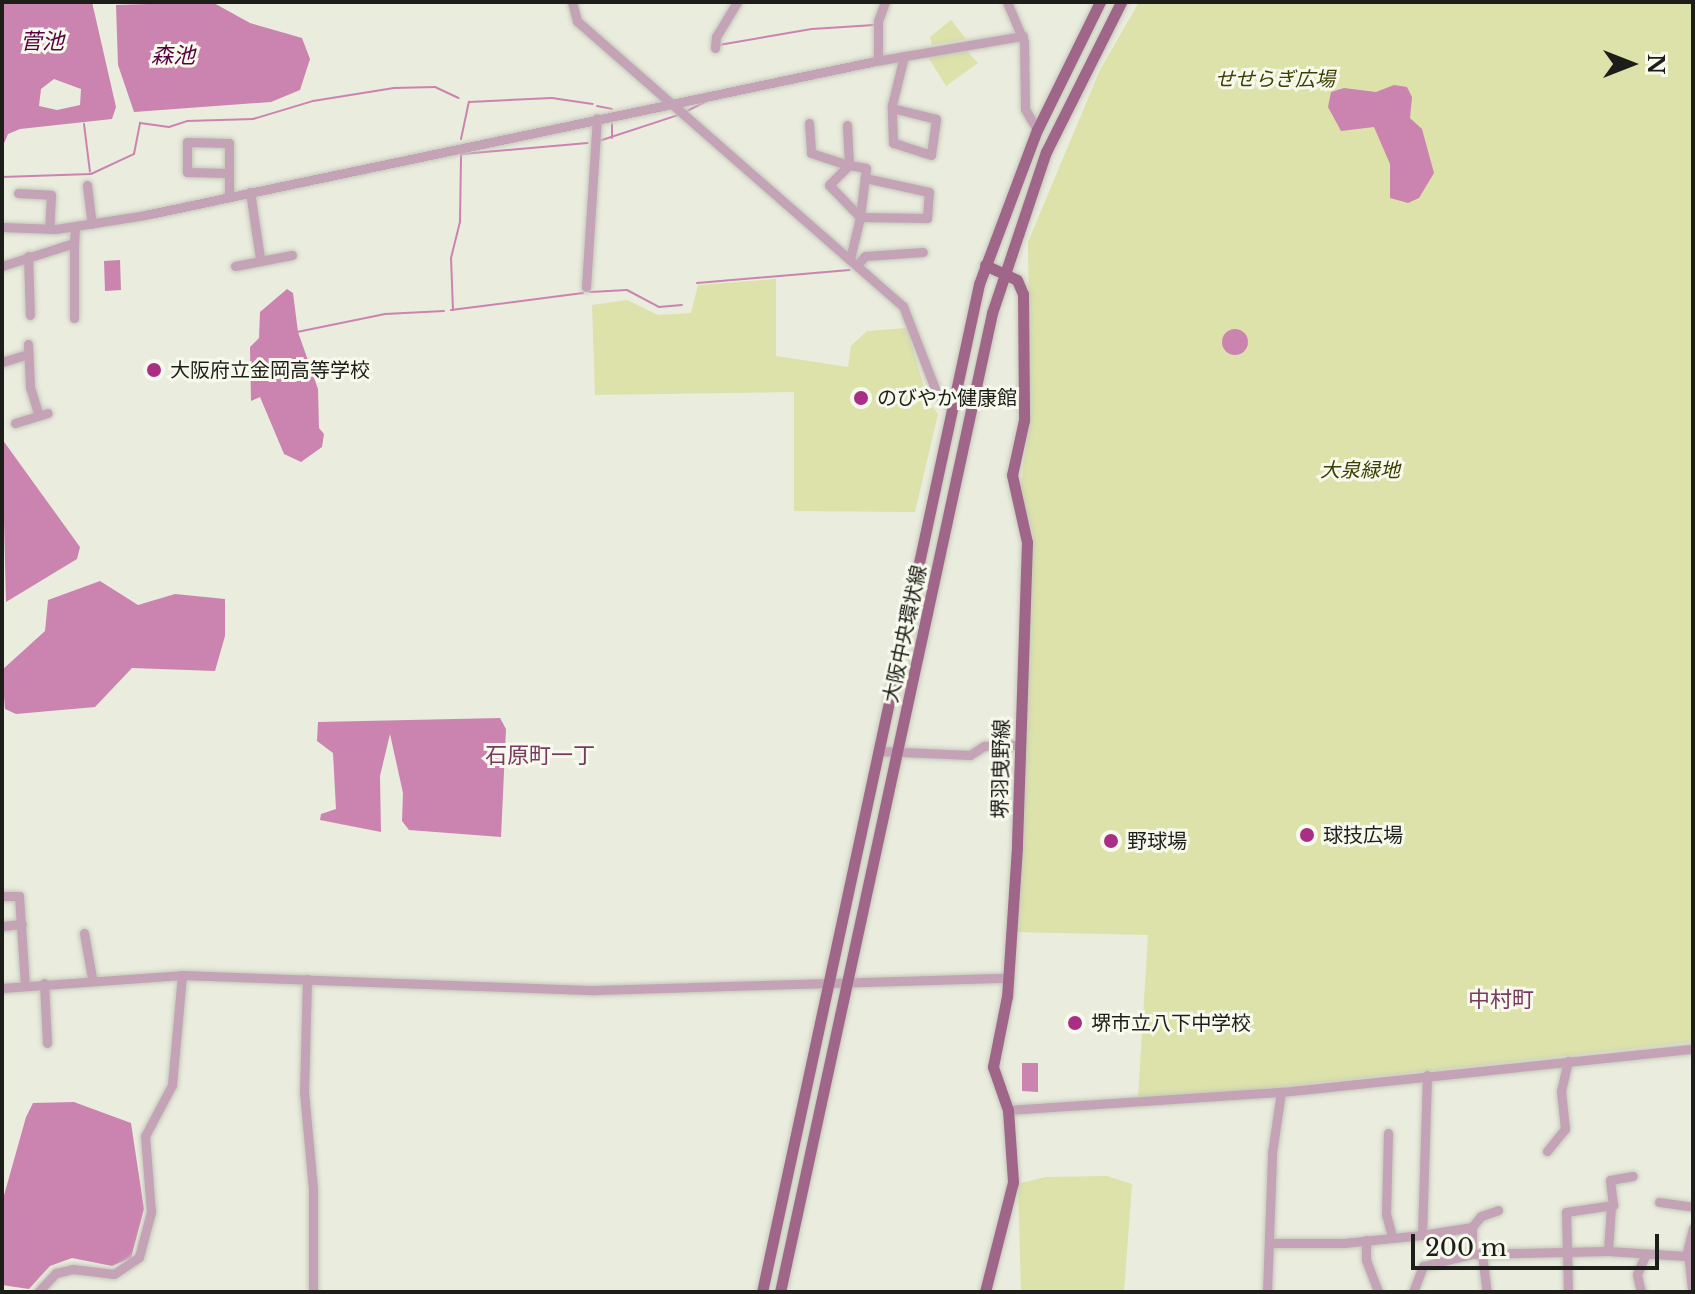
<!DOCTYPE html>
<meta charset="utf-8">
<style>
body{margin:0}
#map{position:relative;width:1695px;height:1294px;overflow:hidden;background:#eaecde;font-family:"Libre Baskerville","Noto Sans JP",serif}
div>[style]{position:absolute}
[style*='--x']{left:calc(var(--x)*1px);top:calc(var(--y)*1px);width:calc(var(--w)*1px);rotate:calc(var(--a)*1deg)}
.green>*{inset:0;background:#dce2aa}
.water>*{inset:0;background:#cb84b0}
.round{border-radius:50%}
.stream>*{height:2px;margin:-1px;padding:0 1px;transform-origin:1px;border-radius:1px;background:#cb84b0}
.roads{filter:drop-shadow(0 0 2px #c5c7bb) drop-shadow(0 0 2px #c5c7bb)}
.minor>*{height:9px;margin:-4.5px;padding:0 4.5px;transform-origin:4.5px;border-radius:4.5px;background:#c4a3b6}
.major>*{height:11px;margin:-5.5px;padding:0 5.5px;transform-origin:5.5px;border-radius:5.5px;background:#a0668a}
.dots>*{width:22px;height:22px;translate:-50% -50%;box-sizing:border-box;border:4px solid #f7f9ec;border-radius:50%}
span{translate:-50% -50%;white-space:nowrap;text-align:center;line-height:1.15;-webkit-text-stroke:6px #f7f9ec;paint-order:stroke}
.park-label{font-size:20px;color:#3c3f00;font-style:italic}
.poi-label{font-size:20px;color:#1d1d19}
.left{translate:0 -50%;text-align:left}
.street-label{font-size:20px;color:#1d1d19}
.water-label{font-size:22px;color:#580041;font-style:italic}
.neighbourhood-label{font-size:22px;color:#773a61}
.frame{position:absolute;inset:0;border:4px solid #1d1d19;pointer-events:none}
.north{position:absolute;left:1591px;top:24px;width:80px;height:80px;-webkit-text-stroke:6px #f7f9ec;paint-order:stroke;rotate:90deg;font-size:22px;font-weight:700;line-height:32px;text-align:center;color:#1d1d19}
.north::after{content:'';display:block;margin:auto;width:28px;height:36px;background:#1d1d19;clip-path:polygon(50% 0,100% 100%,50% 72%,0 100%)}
.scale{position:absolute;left:1411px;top:1234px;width:248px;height:36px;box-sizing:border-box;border:4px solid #1d1d19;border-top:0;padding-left:10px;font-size:24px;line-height:28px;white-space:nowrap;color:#1d1d19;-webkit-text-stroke:6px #f7f9ec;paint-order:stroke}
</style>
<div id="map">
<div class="green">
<div style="clip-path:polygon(1693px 2px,1693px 1042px,1206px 1095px,1138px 1098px,1148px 935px,1016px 932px,1033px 535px,1020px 489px,1030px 417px,1028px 242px,1100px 70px,1139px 2px)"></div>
<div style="clip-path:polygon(951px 20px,966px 39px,932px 45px,930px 37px)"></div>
<div style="clip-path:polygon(967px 51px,978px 63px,946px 86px,928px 57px)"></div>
<div style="clip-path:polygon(776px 279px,776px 356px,848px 367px,851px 346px,867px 331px,907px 328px,928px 401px,938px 414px,915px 512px,794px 511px,794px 392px,595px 395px,592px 305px,627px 300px,658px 315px,691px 313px,698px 285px)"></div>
<div style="clip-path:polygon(1107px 1176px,1132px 1184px,1124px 1292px,1021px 1292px,1018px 1184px,1045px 1177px)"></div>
</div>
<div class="water">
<div style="clip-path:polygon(evenodd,2px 2px,92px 2px,116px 107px,112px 119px,20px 129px,8px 134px,2px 148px,2px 2px,54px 79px,81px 89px,80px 105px,57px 110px,39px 106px,41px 89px,54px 79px)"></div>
<div style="clip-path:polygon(212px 2px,250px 23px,302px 38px,310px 59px,300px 90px,271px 102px,134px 112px,118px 65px,116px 5px)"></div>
<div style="clip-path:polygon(1394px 85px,1407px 87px,1412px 97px,1410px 118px,1422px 129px,1434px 173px,1419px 198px,1408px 203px,1390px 198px,1390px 164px,1374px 127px,1341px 131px,1328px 107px,1331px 92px,1344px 88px,1376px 92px)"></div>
<div style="clip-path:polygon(120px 260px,121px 290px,105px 291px,104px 261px)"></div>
<div style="clip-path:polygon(287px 289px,293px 293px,298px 332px,318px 389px,319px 428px,324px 434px,322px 447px,301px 462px,284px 454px,260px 397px,251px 401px,250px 347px,259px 338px,260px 312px)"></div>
<div class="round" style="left:1222px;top:329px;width:26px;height:26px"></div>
<div style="clip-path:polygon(2px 439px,80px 547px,77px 559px,6px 602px)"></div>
<div style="clip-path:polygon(100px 581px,138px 605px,175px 594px,225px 599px,225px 636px,215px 671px,132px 668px,95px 707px,16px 714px,5px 709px,2px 670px,45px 631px,48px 600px)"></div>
<div style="clip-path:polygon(500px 718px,506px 729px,501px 837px,409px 830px,402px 821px,403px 793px,390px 734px,380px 776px,381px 832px,320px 820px,321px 814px,336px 809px,333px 753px,317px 741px,318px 722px)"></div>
<div style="clip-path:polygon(1022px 1063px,1038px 1063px,1038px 1092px,1022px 1091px)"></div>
<div style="clip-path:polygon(74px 1102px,131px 1123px,144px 1209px,131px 1258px,112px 1266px,72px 1258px,50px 1266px,29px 1289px,2px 1285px,3px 1199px,26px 1117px,33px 1103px)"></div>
</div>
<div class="stream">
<div style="--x:719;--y:45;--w:94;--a:-9.8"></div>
<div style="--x:812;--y:29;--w:62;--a:-3.7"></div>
<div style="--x:597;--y:106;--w:15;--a:11"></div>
<div style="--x:687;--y:111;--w:27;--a:-27"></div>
<div style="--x:84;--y:124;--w:48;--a:82.9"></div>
<div style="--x:612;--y:138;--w:14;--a:-90"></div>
<div style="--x:461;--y:139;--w:38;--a:-78"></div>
<div style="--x:469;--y:102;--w:83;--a:-2.8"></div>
<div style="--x:552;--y:98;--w:41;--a:8.3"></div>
<div style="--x:599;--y:141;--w:83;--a:-18.2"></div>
<div style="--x:461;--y:154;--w:127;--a:-5"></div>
<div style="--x:2;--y:177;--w:89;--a:-1.9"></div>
<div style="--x:91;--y:174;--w:47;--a:-24.9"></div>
<div style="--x:134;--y:154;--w:32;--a:-79"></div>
<div style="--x:140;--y:123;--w:29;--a:8"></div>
<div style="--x:169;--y:127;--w:19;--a:-18"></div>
<div style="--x:187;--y:121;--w:66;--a:-1.7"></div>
<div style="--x:253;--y:119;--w:63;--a:-16.7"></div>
<div style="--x:313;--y:101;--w:82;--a:-9.1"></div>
<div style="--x:394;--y:88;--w:41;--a:-1.4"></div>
<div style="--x:435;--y:87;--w:26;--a:25"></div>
<div style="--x:697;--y:283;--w:153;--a:-4.9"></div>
<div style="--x:590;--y:292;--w:37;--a:-3"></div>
<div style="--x:627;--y:290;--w:36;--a:28"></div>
<div style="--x:659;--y:307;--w:23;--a:-5"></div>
<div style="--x:451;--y:310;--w:133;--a:-7.3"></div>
<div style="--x:453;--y:310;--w:52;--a:-92.2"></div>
<div style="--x:451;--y:258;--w:37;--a:-76"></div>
<div style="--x:460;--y:222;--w:67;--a:-89.1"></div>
<div style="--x:297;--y:332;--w:90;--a:-11.6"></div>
<div style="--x:385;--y:314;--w:59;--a:-2.9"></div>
</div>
<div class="roads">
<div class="minor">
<div style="--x:572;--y:2;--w:20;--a:75"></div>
<div style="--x:577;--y:21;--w:433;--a:41.2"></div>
<div style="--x:903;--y:306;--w:94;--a:68.9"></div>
<div style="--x:937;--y:394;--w:20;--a:41"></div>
<div style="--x:1007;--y:2;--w:43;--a:67"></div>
<div style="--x:1024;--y:42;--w:67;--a:89.1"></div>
<div style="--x:1025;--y:109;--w:24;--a:60"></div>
<div style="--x:715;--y:48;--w:11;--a:-85"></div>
<div style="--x:716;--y:37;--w:41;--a:-59"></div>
<div style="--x:878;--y:60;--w:39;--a:-90"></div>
<div style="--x:878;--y:21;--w:20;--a:-70"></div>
<div style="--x:892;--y:108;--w:45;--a:14"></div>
<div style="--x:936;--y:119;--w:36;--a:98"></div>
<div style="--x:931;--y:155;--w:40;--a:-162"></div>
<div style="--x:893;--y:143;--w:38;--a:-92"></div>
<div style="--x:892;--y:105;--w:50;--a:-76.2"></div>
<div style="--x:809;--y:123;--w:30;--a:86"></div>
<div style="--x:811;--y:153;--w:40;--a:18"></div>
<div style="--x:849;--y:165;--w:40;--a:-92.9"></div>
<div style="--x:229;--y:173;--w:42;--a:-178.6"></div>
<div style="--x:187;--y:172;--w:30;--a:-90"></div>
<div style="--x:187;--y:142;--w:42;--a:1.4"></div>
<div style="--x:229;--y:143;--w:54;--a:90"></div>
<div style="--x:87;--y:185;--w:39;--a:83"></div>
<div style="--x:250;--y:192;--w:67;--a:81.4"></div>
<div style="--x:18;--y:193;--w:33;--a:3"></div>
<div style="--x:51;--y:195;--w:34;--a:93"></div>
<div style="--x:2;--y:227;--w:54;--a:2.1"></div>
<div style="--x:56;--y:229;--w:90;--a:-8.9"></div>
<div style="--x:145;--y:215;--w:747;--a:-11.9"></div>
<div style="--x:876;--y:61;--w:149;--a:-9.7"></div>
<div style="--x:28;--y:256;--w:59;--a:88.1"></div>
<div style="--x:850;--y:259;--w:43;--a:-76.6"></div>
<div style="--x:860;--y:217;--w:49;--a:-83"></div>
<div style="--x:866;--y:168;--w:17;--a:-170"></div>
<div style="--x:849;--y:165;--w:28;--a:135"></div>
<div style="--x:829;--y:185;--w:45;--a:45.9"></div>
<div style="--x:860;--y:217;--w:67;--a:0.9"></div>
<div style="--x:927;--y:218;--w:26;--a:-86"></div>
<div style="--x:929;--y:192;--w:66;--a:-167.7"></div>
<div style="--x:857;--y:265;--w:12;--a:-48"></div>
<div style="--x:865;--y:256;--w:58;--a:-3.9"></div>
<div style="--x:2;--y:266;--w:76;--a:-17.7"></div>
<div style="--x:74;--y:243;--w:16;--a:-86"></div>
<div style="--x:235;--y:266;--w:58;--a:-10.9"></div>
<div style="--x:586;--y:287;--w:169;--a:-86.3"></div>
<div style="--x:74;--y:318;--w:75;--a:-90"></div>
<div style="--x:28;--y:344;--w:43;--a:87.3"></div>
<div style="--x:30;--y:387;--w:30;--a:73"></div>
<div style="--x:2;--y:362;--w:27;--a:-17"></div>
<div style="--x:15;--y:423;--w:34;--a:-17"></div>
<div style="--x:879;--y:751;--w:91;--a:2.5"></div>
<div style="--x:970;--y:755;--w:17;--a:-33"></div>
<div style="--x:984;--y:746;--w:35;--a:-2"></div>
<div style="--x:2;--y:896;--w:17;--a:0"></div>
<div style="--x:19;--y:896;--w:90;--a:86.2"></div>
<div style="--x:2;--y:926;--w:20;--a:-6"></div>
<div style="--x:84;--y:933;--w:46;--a:79.9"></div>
<div style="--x:307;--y:979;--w:113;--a:91.5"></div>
<div style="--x:304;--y:1092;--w:97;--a:84.7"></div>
<div style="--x:313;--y:1189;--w:103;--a:90"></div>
<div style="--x:44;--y:983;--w:60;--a:87.1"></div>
<div style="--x:2;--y:988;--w:180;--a:-4.1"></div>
<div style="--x:182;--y:975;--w:413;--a:2.1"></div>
<div style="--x:595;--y:990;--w:412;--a:-1.7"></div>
<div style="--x:1008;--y:1110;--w:274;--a:-3.8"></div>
<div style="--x:1281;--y:1092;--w:414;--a:-6"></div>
<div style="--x:1388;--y:1133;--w:81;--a:91.4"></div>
<div style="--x:1386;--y:1214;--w:24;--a:75"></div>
<div style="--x:1547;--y:1151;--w:28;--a:-51"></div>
<div style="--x:1565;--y:1129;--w:38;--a:-96"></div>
<div style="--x:1561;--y:1091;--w:31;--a:-77"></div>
<div style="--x:1659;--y:1202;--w:34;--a:8"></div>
<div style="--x:1422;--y:1235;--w:160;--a:-88.2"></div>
<div style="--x:1366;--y:1240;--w:20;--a:90"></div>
<div style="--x:1366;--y:1260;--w:34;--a:69"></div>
<div style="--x:1269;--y:1243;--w:75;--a:0"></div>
<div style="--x:1344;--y:1243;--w:78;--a:-5.9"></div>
<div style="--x:1422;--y:1235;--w:51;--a:-9.1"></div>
<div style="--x:1472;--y:1227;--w:14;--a:-51"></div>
<div style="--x:1481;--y:1216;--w:18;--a:-19"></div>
<div style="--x:1608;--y:1251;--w:45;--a:-86.2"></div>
<div style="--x:1472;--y:1254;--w:27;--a:-90"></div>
<div style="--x:1482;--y:1254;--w:38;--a:83"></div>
<div style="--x:1686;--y:1256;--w:29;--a:-76"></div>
<div style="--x:1689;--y:1261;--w:31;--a:84"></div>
<div style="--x:38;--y:1292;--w:26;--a:-47"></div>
<div style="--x:56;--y:1273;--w:17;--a:-13"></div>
<div style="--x:73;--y:1269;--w:41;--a:7"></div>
<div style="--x:114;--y:1274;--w:30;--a:-34"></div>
<div style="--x:139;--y:1257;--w:47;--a:-75.1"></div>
<div style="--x:151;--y:1212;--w:76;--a:-94.5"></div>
<div style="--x:145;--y:1136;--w:58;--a:-62.1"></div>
<div style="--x:172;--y:1085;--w:110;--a:-84.8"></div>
<div style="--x:1267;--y:1292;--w:139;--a:-87.9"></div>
<div style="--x:1272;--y:1153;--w:62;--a:-81.6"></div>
<div style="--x:1413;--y:1292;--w:28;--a:-69"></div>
<div style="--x:1423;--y:1266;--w:50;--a:-13.8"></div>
<div style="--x:1472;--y:1254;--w:136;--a:-1.3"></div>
<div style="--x:1608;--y:1251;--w:78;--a:3.7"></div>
<div style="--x:1686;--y:1256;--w:9;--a:36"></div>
<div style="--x:1568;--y:1292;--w:80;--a:-91.4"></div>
<div style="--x:1566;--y:1212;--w:48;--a:-8.5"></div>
<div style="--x:1613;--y:1205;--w:25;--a:-97"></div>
<div style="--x:1610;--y:1180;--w:23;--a:-10"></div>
<div style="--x:1641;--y:1292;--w:18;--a:-103"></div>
<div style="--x:1637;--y:1274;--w:22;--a:-66"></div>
</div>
<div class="major">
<div style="--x:985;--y:265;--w:35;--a:25"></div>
<div style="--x:1017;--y:280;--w:15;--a:67"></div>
<div style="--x:1023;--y:294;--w:126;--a:89.5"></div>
<div style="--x:1024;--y:420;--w:56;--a:102.3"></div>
<div style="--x:1012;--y:475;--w:69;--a:77.4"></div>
<div style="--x:1027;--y:542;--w:305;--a:91.9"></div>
<div style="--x:1017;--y:847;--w:149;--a:93.8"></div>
<div style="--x:1007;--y:996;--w:72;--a:101.2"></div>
<div style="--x:993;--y:1067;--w:46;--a:70.8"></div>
<div style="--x:1008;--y:1110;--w:72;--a:86"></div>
<div style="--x:1013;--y:1182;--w:114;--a:104.3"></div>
<div style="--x:762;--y:1292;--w:1031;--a:-77.85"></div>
<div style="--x:979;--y:284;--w:165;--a:-69.4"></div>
<div style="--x:1037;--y:130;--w:143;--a:-63.8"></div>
<div style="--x:780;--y:1292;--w:1002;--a:-77.78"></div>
<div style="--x:992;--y:313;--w:170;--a:-71.5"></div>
<div style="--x:1046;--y:152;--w:168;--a:-63.4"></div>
</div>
</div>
<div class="dots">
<div style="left:154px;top:370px;background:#a82f83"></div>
<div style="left:861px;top:398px;background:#a82f83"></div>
<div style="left:1307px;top:835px;background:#a82f83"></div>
<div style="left:1111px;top:841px;background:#a82f83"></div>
<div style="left:1075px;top:1023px;background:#a82f83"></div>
</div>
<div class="park-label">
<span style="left:1275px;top:79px">せせらぎ広場</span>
<span style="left:1360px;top:470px">大泉緑地</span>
</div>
<div class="poi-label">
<span class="left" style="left:170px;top:370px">大阪府立金岡高等学校</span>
<span class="left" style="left:877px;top:398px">のびやか健康館</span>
<span class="left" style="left:1323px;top:835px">球技広場</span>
<span class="left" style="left:1127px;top:841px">野球場</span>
<span class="left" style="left:1091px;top:1023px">堺市立八下中学校</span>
</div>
<div class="street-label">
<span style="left:905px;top:634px;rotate:-78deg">大阪中央環状線</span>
<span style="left:1001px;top:769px;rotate:-89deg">堺羽曳野線</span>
</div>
<div class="water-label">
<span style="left:42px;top:42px">菅池</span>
<span style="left:173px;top:56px">森池</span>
</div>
<div class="neighbourhood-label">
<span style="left:540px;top:756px">石原町一丁</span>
<span style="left:1501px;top:1000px">中村町</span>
</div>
<div class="frame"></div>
<div class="north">N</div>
<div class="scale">200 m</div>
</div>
